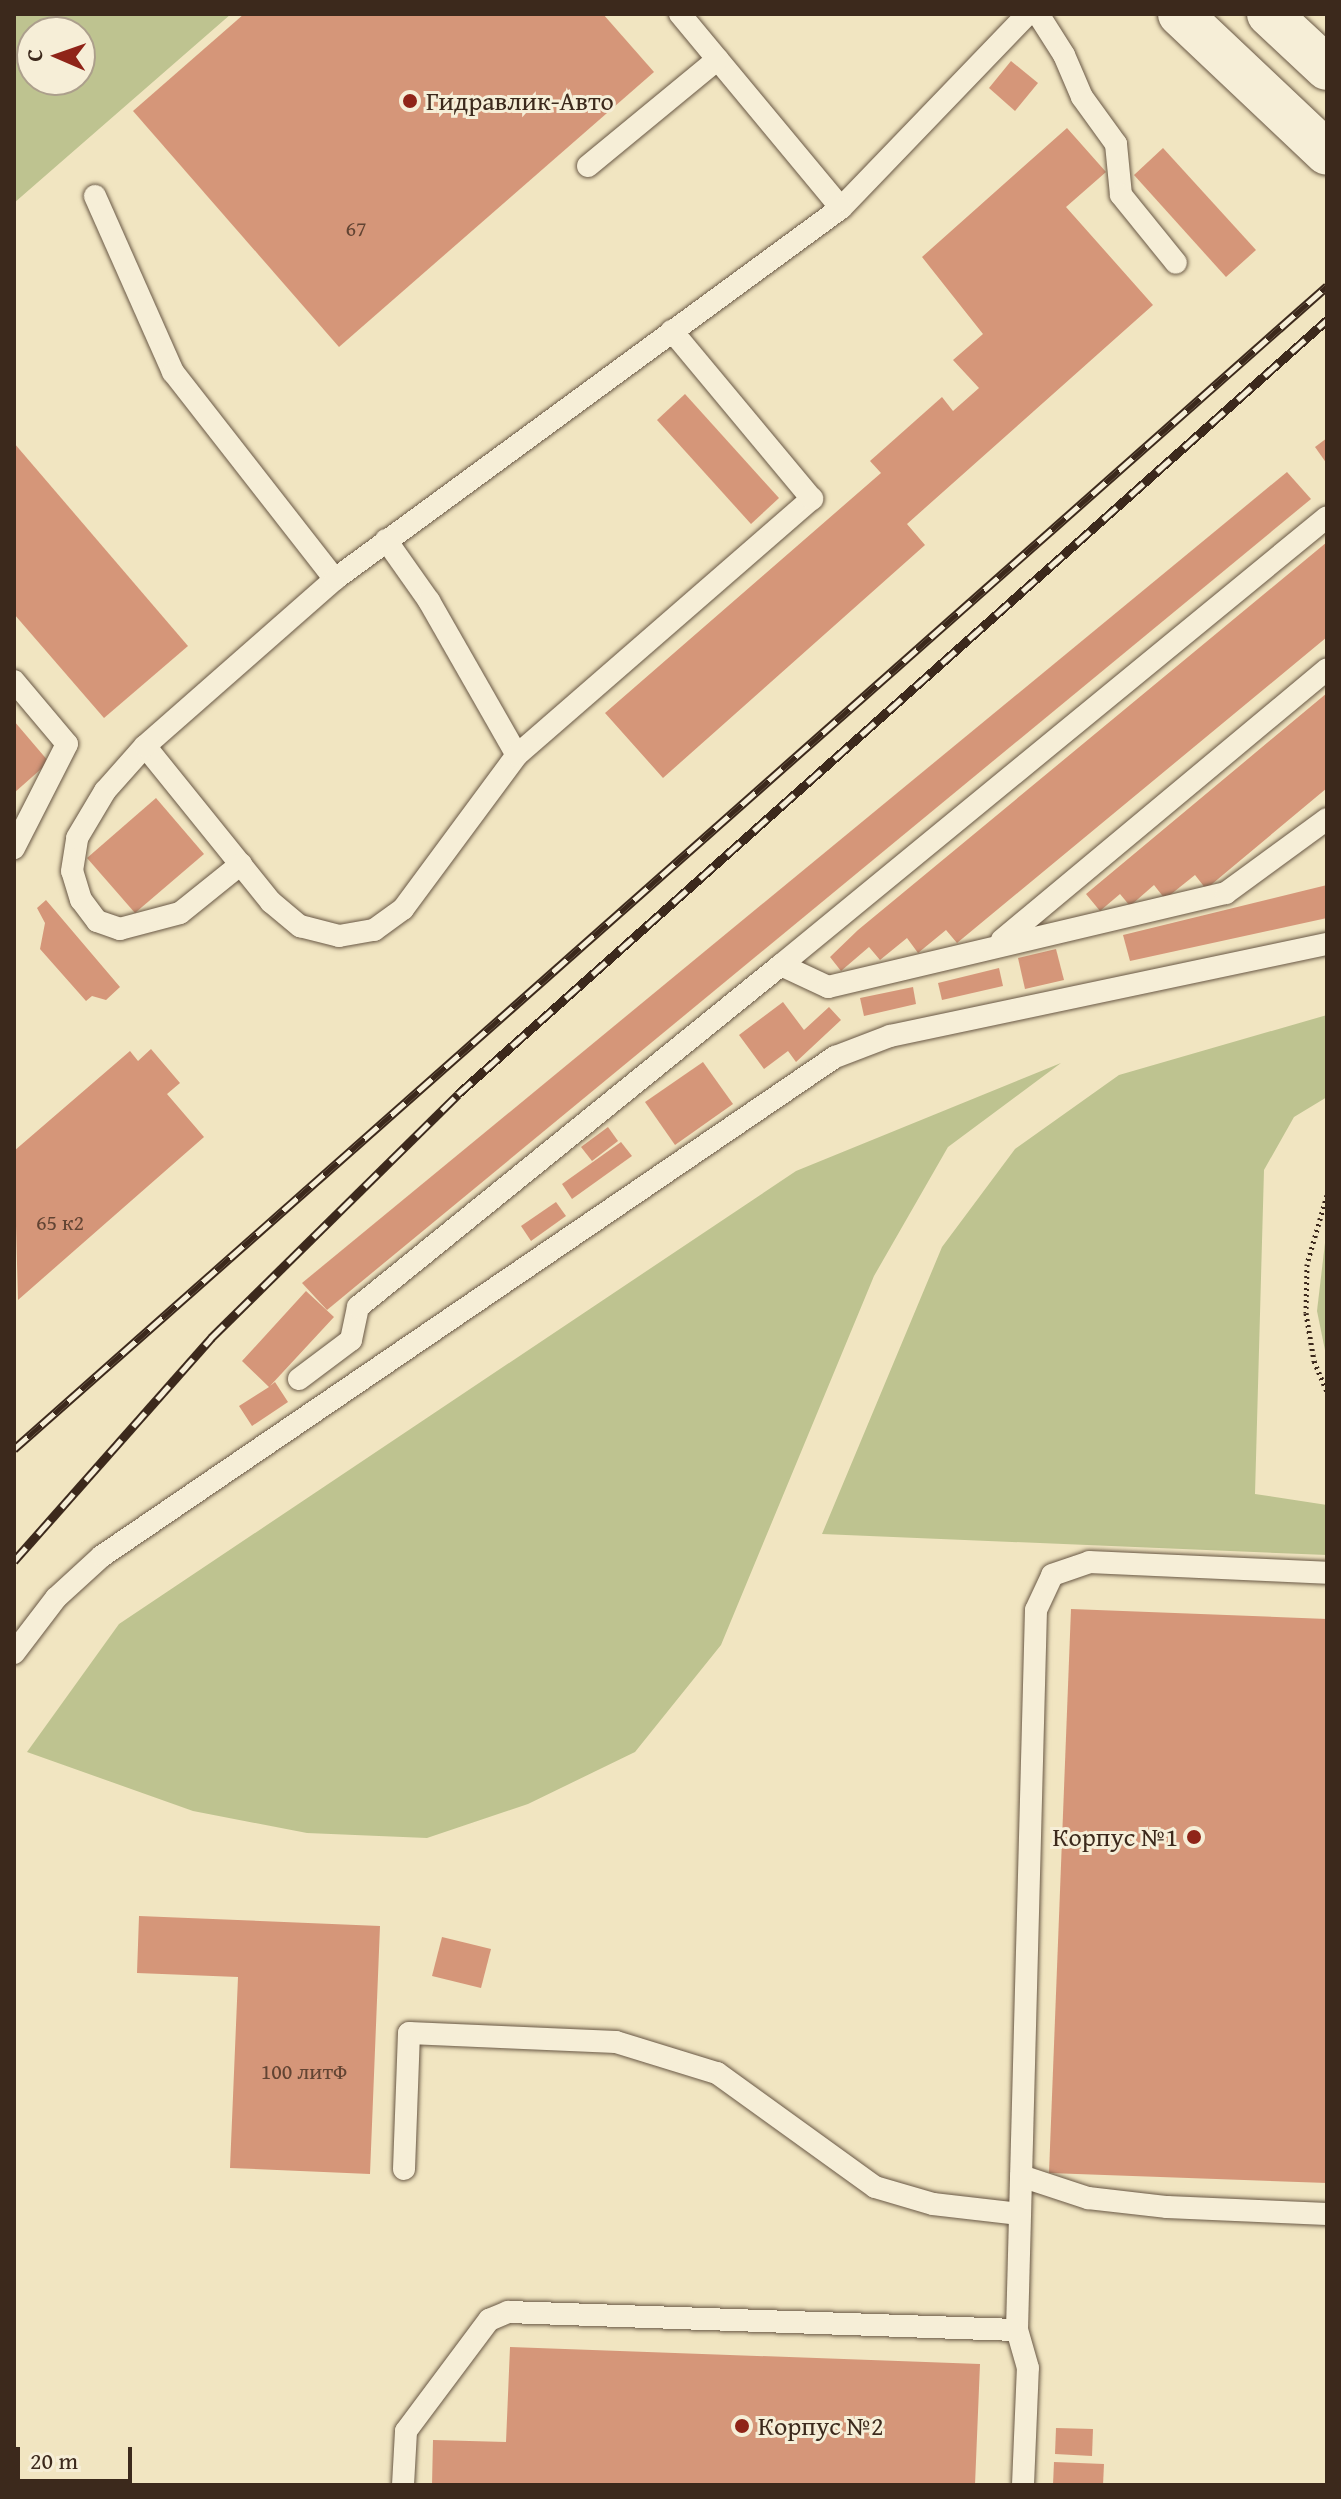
<!DOCTYPE html>
<meta charset="utf-8">
<style>
body{margin:0}
#map{position:relative;width:1341px;height:2499px;overflow:hidden;background:#f1e5c1;font-family:"Gentium Book Plus",serif}
div>[style]{position:absolute}
[style*='--x']{left:calc(var(--x)*1px);top:calc(var(--y)*1px);width:calc(var(--w)*1px);rotate:calc(var(--a)*1deg)}
.green>*{inset:0;background:#bec390}
.building>*{inset:0;background:#d59679}
.path>*{height:5px;margin-top:-2.5px;transform-origin:0;background:repeating-linear-gradient(90deg,#3c291c 0 2px,transparent 0 6px)}
.roads{filter:drop-shadow(0 0 2px #695845) drop-shadow(0 0 2px #695845)}
.service>*{height:22px;margin:-11px;padding:0 11px;transform-origin:11px;border-radius:11px;background:#f6eed7}
.secondary>*{height:44px;margin:-22px;padding:0 22px;transform-origin:22px;border-radius:22px;background:#f6eed7}
.rail>*{height:9px;margin-top:-4.5px;transform-origin:0;background:repeating-linear-gradient(90deg,#f6eed7 0 18px,#3c291c 0 36px);box-sizing:border-box;border-block:2px solid #3c291c}
.dots>*{width:22px;height:22px;translate:-50% -50%;box-sizing:border-box;border:4px solid #f6eed7;border-radius:50%}
span{translate:-50% -50%;white-space:nowrap;text-align:center;line-height:1.15;-webkit-text-stroke:6px #f6eed7;paint-order:stroke}
.number-label{font-size:22px;color:#624433}
.number-label span{-webkit-text-stroke-width:0}
.poi-label{font-size:26px;color:#3c291c}
.left{translate:0 -50%;text-align:left}
.right{translate:-100% -50%;text-align:right}
.frame{position:absolute;inset:0;border:16px solid #3c291c;pointer-events:none}
.north{position:absolute;left:16px;top:16px;width:80px;height:80px;box-sizing:border-box;background:#f6eed7;border:2px solid #ac9f8c;border-radius:50%;rotate:272deg;font-size:22px;font-weight:700;line-height:32px;text-align:center;color:#3c291c}
.north::after{content:'';display:block;margin:auto;width:28px;height:36px;background:#8f2418;clip-path:polygon(50% 0,100% 100%,50% 72%,0 100%)}
.scale{position:absolute;left:16px;top:2447px;width:116px;height:36px;box-sizing:border-box;border:4px solid #3c291c;border-top:0;padding-left:10px;font-size:24px;line-height:28px;white-space:nowrap;color:#3c291c;-webkit-text-stroke:6px #f6eed7;paint-order:stroke}
</style>
<div id="map">
<div class="green">
<div style="clip-path:polygon(evenodd,14px 14px,231px 14px,14px 203px,14px 14px,32px 32px,80px 32px,80px 80px,32px 80px,32px 32px)"></div>
<div style="clip-path:polygon(1327px 1015px,1327px 1097px,1294px 1117px,1264px 1170px,1255px 1494px,1327px 1505px,1327px 1555px,822px 1534px,942px 1247px,1015px 1149px,1119px 1075px)"></div>
<div style="clip-path:polygon(1061px 1063px,948px 1147px,874px 1276px,721px 1645px,635px 1752px,528px 1804px,427px 1838px,307px 1833px,193px 1811px,27px 1752px,119px 1624px,796px 1171px)"></div>
<div style="clip-path:polygon(1327px 1226px,1327px 1360px,1317px 1311px)"></div>
</div>
<div class="building">
<div style="clip-path:polygon(244px 14px,603px 14px,654px 72px,339px 347px,133px 111px)"></div>
<div style="clip-path:polygon(1011px 61px,1038px 83px,1015px 111px,989px 88px)"></div>
<div style="clip-path:polygon(1067px 128px,1106px 172px,1066px 207px,1153px 305px,907px 524px,925px 545px,663px 778px,605px 713px,881px 473px,870px 461px,942px 397px,953px 411px,979px 388px,953px 360px,983px 334px,922px 257px)"></div>
<div style="clip-path:polygon(1163px 148px,1256px 250px,1226px 277px,1134px 175px)"></div>
<div style="clip-path:polygon(685px 394px,779px 498px,751px 524px,657px 420px)"></div>
<div style="clip-path:polygon(1327px 438px,1327px 464px,1315px 447px)"></div>
<div style="clip-path:polygon(14px 443px,188px 646px,104px 718px,14px 614px)"></div>
<div style="clip-path:polygon(1287px 472px,1311px 499px,327px 1310px,302px 1283px)"></div>
<div style="clip-path:polygon(1327px 542px,1327px 637px,957px 943px,946px 930px,918px 953px,907px 938px,880px 960px,869px 947px,841px 971px,830px 957px,858px 930px)"></div>
<div style="clip-path:polygon(1327px 693px,1327px 788px,1206px 889px,1195px 875px,1165px 899px,1154px 885px,1130px 906px,1120px 894px,1100px 911px,1086px 894px)"></div>
<div style="clip-path:polygon(14px 721px,49px 762px,14px 793px)"></div>
<div style="clip-path:polygon(156px 798px,204px 854px,135px 913px,87px 858px)"></div>
<div style="clip-path:polygon(1327px 885px,1327px 918px,1130px 961px,1123px 935px)"></div>
<div style="clip-path:polygon(46px 900px,120px 987px,106px 1000px,92px 996px,86px 1001px,40px 949px,45px 923px,37px 908px)"></div>
<div style="clip-path:polygon(1056px 949px,1064px 980px,1025px 989px,1018px 958px)"></div>
<div style="clip-path:polygon(999px 968px,1003px 986px,942px 1000px,938px 983px)"></div>
<div style="clip-path:polygon(913px 987px,916px 1004px,864px 1016px,860px 998px)"></div>
<div style="clip-path:polygon(783px 1002px,804px 1030px,829px 1007px,841px 1020px,796px 1062px,788px 1051px,764px 1069px,739px 1035px)"></div>
<div style="clip-path:polygon(151px 1049px,180px 1083px,167px 1094px,204px 1137px,18px 1300px,14px 1151px,130px 1051px,138px 1061px)"></div>
<div style="clip-path:polygon(703px 1062px,733px 1104px,675px 1145px,645px 1102px)"></div>
<div style="clip-path:polygon(608px 1127px,618px 1141px,592px 1161px,581px 1147px)"></div>
<div style="clip-path:polygon(621px 1142px,632px 1156px,572px 1199px,562px 1184px)"></div>
<div style="clip-path:polygon(556px 1202px,566px 1216px,531px 1241px,521px 1226px)"></div>
<div style="clip-path:polygon(306px 1291px,334px 1317px,270px 1386px,275px 1382px,288px 1402px,252px 1426px,239px 1406px,269px 1387px,242px 1361px)"></div>
<div style="clip-path:polygon(1071px 1609px,1327px 1619px,1327px 2183px,1049px 2173px)"></div>
<div style="clip-path:polygon(139px 1916px,380px 1926px,370px 2174px,230px 2168px,238px 1977px,137px 1973px)"></div>
<div style="clip-path:polygon(442px 1937px,491px 1949px,481px 1988px,432px 1976px)"></div>
<div style="clip-path:polygon(510px 2347px,980px 2364px,975px 2485px,432px 2485px,433px 2440px,506px 2442px)"></div>
<div style="clip-path:polygon(1056px 2428px,1093px 2429px,1092px 2456px,1055px 2454px)"></div>
<div style="clip-path:polygon(1054px 2462px,1104px 2464px,1103px 2485px,1053px 2485px)"></div>
</div>
<div class="path">
<div style="--x:1327;--y:1195;--w:72;--a:106.2"></div>
<div style="--x:1307;--y:1264;--w:49;--a:91.2"></div>
<div style="--x:1306;--y:1313;--w:49;--a:80.5"></div>
<div style="--x:1314;--y:1361;--w:33;--a:67"></div>
</div>
<div class="roads">
<div class="service">
<div style="--x:680;--y:14;--w:252;--a:50.3"></div>
<div style="--x:841;--y:208;--w:269;--a:-46.1"></div>
<div style="--x:1038;--y:14;--w:49;--a:57.6"></div>
<div style="--x:1064;--y:55;--w:46;--a:66.8"></div>
<div style="--x:1082;--y:97;--w:58;--a:54.1"></div>
<div style="--x:1116;--y:144;--w:51;--a:84.4"></div>
<div style="--x:1121;--y:195;--w:87;--a:51"></div>
<div style="--x:588;--y:166;--w:168;--a:-39.5"></div>
<div style="--x:95;--y:196;--w:193;--a:66.1"></div>
<div style="--x:173;--y:372;--w:263;--a:52"></div>
<div style="--x:386;--y:540;--w:75;--a:54.8"></div>
<div style="--x:429;--y:601;--w:177;--a:60.3"></div>
<div style="--x:14;--y:681;--w:82;--a:49.9"></div>
<div style="--x:67;--y:744;--w:117;--a:117"></div>
<div style="--x:145;--y:746;--w:201;--a:51.1"></div>
<div style="--x:271;--y:902;--w:38;--a:40"></div>
<div style="--x:300;--y:926;--w:40;--a:14.4"></div>
<div style="--x:339;--y:936;--w:36;--a:-10"></div>
<div style="--x:374;--y:930;--w:36;--a:-36"></div>
<div style="--x:403;--y:909;--w:192;--a:-53.5"></div>
<div style="--x:517;--y:755;--w:391;--a:-41"></div>
<div style="--x:812;--y:499;--w:219;--a:-129.8"></div>
<div style="--x:241;--y:864;--w:78;--a:141.2"></div>
<div style="--x:180;--y:913;--w:62;--a:165.1"></div>
<div style="--x:120;--y:929;--w:24;--a:-161"></div>
<div style="--x:97;--y:921;--w:26;--a:-127"></div>
<div style="--x:81;--y:900;--w:30;--a:-107"></div>
<div style="--x:72;--y:871;--w:33;--a:-81"></div>
<div style="--x:77;--y:838;--w:55;--a:-59.2"></div>
<div style="--x:105;--y:791;--w:60;--a:-48.4"></div>
<div style="--x:145;--y:746;--w:253;--a:-41.3"></div>
<div style="--x:335;--y:579;--w:627;--a:-36.25"></div>
<div style="--x:1002;--y:940;--w:423;--a:-39.8"></div>
<div style="--x:781;--y:965;--w:706;--a:-39.37"></div>
<div style="--x:299;--y:1379;--w:65;--a:-36.9"></div>
<div style="--x:351;--y:1340;--w:34;--a:-78"></div>
<div style="--x:358;--y:1307;--w:544;--a:-38.96"></div>
<div style="--x:781;--y:965;--w:52;--a:25.1"></div>
<div style="--x:828;--y:987;--w:409;--a:-13.3"></div>
<div style="--x:1226;--y:893;--w:125;--a:-36.2"></div>
<div style="--x:14;--y:1653;--w:69;--a:-52.6"></div>
<div style="--x:56;--y:1598;--w:62;--a:-42.4"></div>
<div style="--x:102;--y:1556;--w:887;--a:-34.25"></div>
<div style="--x:835;--y:1057;--w:59;--a:-20.9"></div>
<div style="--x:890;--y:1036;--w:447;--a:-11.9"></div>
<div style="--x:404;--y:2169;--w:136;--a:-87.9"></div>
<div style="--x:409;--y:2033;--w:207;--a:2.5"></div>
<div style="--x:616;--y:2042;--w:106;--a:17.1"></div>
<div style="--x:717;--y:2073;--w:195;--a:35.8"></div>
<div style="--x:875;--y:2187;--w:60;--a:16.3"></div>
<div style="--x:933;--y:2204;--w:87;--a:6.6"></div>
<div style="--x:1021;--y:2176;--w:71;--a:18.2"></div>
<div style="--x:1088;--y:2198;--w:80;--a:6.5"></div>
<div style="--x:1167;--y:2207;--w:160;--a:2.5"></div>
<div style="--x:403;--y:2485;--w:54;--a:-86.8"></div>
<div style="--x:406;--y:2431;--w:139;--a:-53.2"></div>
<div style="--x:489;--y:2320;--w:21;--a:-23"></div>
<div style="--x:508;--y:2312;--w:509;--a:2.03"></div>
<div style="--x:1023;--y:2485;--w:117;--a:-87.6"></div>
<div style="--x:1028;--y:2368;--w:40;--a:-106"></div>
<div style="--x:1017;--y:2330;--w:720;--a:-88.49"></div>
<div style="--x:1036;--y:1610;--w:38;--a:-65"></div>
<div style="--x:1052;--y:1575;--w:39;--a:-19"></div>
<div style="--x:1089;--y:1562;--w:238;--a:2.6"></div>
</div>
<div class="secondary">
<div style="--x:1180;--y:14;--w:202;--a:43.4"></div>
<div style="--x:1269;--y:14;--w:79;--a:43"></div>
</div>
</div>
<div class="rail">
<div style="--x:14;--y:1449;--w:1754;--a:-41.53"></div>
<div style="--x:14;--y:1561;--w:298;--a:-48.5"></div>
<div style="--x:211;--y:1338;--w:347;--a:-44.6"></div>
<div style="--x:458;--y:1094;--w:1164;--a:-41.69"></div>
</div>
<div class="dots">
<div style="left:410px;top:101px;background:#8f2418"></div>
<div style="left:1194px;top:1837px;background:#8f2418"></div>
<div style="left:742px;top:2426px;background:#8f2418"></div>
</div>
<div class="number-label">
<span style="left:356px;top:229px">67</span>
<span style="left:60px;top:1223px">65 к2</span>
<span style="left:304px;top:2072px">100 литФ</span>
</div>
<div class="poi-label">
<span class="left" style="left:426px;top:101px">Гидравлик-Авто</span>
<span class="right" style="left:1178px;top:1837px">Корпус №1</span>
<span class="left" style="left:758px;top:2426px">Корпус №2</span>
</div>
<div class="frame"></div>
<div class="north">С</div>
<div class="scale">20 m</div>
</div>
